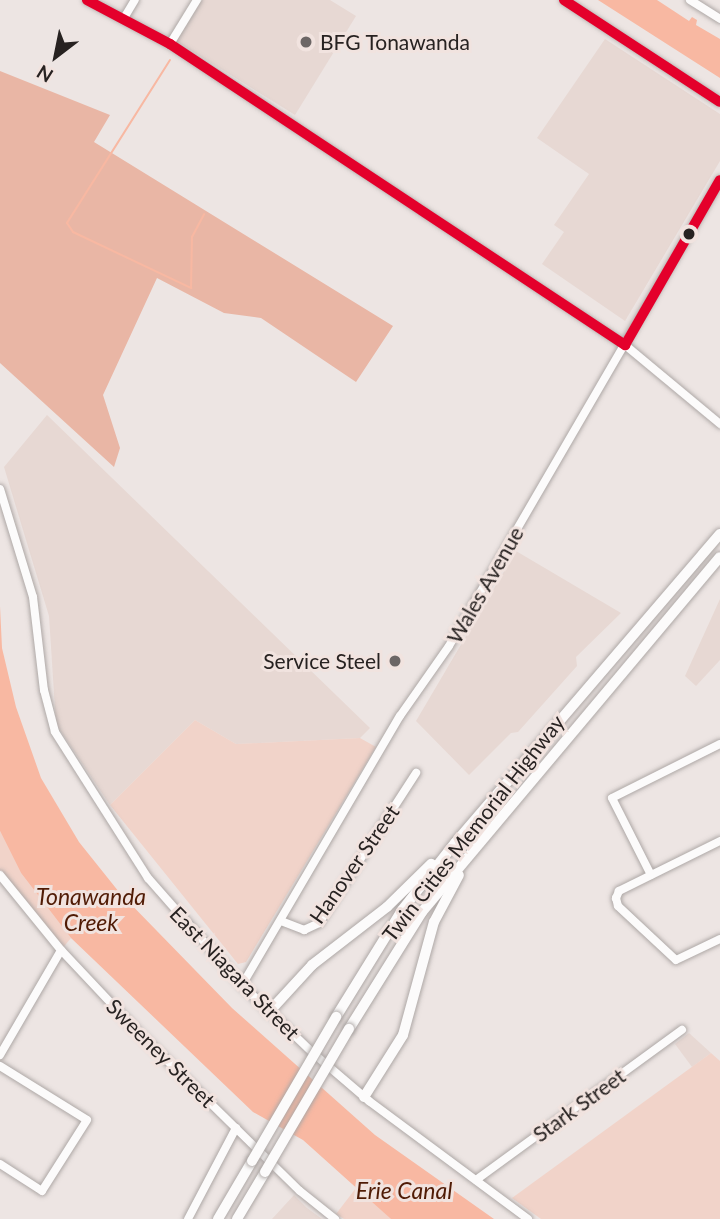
<!DOCTYPE html>
<style>
body{margin:0}
#map{position:relative;width:720px;height:1219px;overflow:hidden;background:#ede5e3;font-family:Lato,sans-serif}
div>[style]{position:absolute}
[style*='--x']{left:calc(var(--x)*1px);top:calc(var(--y)*1px);width:calc(var(--w)*1px);rotate:calc(var(--a)*1deg)}
.built>*{inset:0;background:#e7d8d3}
.green>*{inset:0;background:#f1d3c9}
.forest>*{inset:0;background:#e9b6a5}
.water>*{inset:0;background:#f8b8a2}
.stream>*{height:2px;margin:-1px;padding:0 1px;transform-origin:1px;border-radius:1px;background:#f8b8a2}
.roads{filter:drop-shadow(0 0 2px #aea8a6) drop-shadow(0 0 2px #aea8a6)}
.minor>*{height:8px;margin:-4px;padding:0 4px;transform-origin:4px;border-radius:4px;background:#fcfbfb}
.major>*{height:10px;margin:-5px;padding:0 5px;transform-origin:5px;border-radius:5px;background:#fcfbfb}
.bridges{filter:drop-shadow(0 0 2px #aea8a6) drop-shadow(0 0 2px #aea8a6)}
.major-bridge>*{height:10px;margin:-5px;padding:0 5px;transform-origin:5px;border-radius:5px;background:#fcfbfb}
.bus-1>*{height:10px;margin:-5px;padding:0 5px;transform-origin:5px;border-radius:5px;background:#e4002b}
.dots>*{width:19px;height:19px;translate:-50% -50%;box-sizing:border-box;border:4px solid #f1e3df;border-radius:50%}
span{translate:-50% -50%;white-space:nowrap;text-align:center;line-height:1.15;-webkit-text-stroke:6px #f1e3df;paint-order:stroke}
.poi-label{font-size:21px;color:#272221}
.left{translate:0 -50%;text-align:left}
.right{translate:-100% -50%;text-align:right}
.street-label{font-size:21px;color:#272221}
.water-label{font-size:23px;color:#501b05;font-style:italic}
.north{position:absolute;left:21px;top:21px;width:70px;height:70px;-webkit-text-stroke:5px #f1e3df;paint-order:stroke;rotate:212deg;font-size:19px;font-weight:700;line-height:28px;text-align:center;color:#272221}
.north::after{content:'';display:block;margin:auto;width:24px;height:32px;background:#272221;clip-path:polygon(50% 0,100% 100%,50% 72%,0 100%)}
</style>
<div id="map">
<div class="built">
<div style="clip-path:polygon(197px 0,330px 0,356px 16px,295px 115px,173px 39px)"></div>
<div style="clip-path:polygon(605px 39px,720px 114px,720px 161px,625px 321px,542px 264px,564px 232px,554px 225px,589px 174px,537px 138px)"></div>
<div style="clip-path:polygon(47px 415px,370px 728px,360px 738px,236px 744px,195px 720px,110px 805px,56px 724px,49px 616px,4px 467px)"></div>
<div style="clip-path:polygon(516px 551px,621px 613px,576px 657px,577px 666px,518px 732px,511px 733px,469px 775px,416px 721px)"></div>
<div style="clip-path:polygon(720px 599px,720px 660px,696px 686px,685px 676px)"></div>
<div style="clip-path:polygon(689px 1033px,711px 1053px,692px 1067px,675px 1044px)"></div>
<div style="clip-path:polygon(294px 1195px,307px 1208px,322px 1219px,272px 1219px)"></div>
</div>
<div class="green">
<div style="clip-path:polygon(195px 720px,236px 744px,360px 738px,376px 747px,246px 962px,238px 964px,110px 805px)"></div>
<div style="clip-path:polygon(0 831px,21px 873px,71px 938px,61px 950px,0 875px)"></div>
<div style="clip-path:polygon(711px 1053px,720px 1061px,720px 1219px,541px 1219px,512px 1198px)"></div>
<div style="clip-path:polygon(356px 1188px,377px 1204px,391px 1219px,344px 1219px,336px 1214px)"></div>
</div>
<div class="forest">
<div style="clip-path:polygon(0 71px,110px 115px,94px 142px,393px 326px,356px 382px,261px 318px,224px 313px,157px 278px,103px 395px,120px 448px,114px 467px,0 363px)"></div>
</div>
<div class="water">
<div style="clip-path:polygon(598px 0,657px 0,689px 21px,692px 17px,697px 20px,696px 25px,720px 39px,720px 78px)"></div>
<div style="clip-path:polygon(0 606px,2px 648px,16px 707px,41px 778px,79px 842px,119px 892px,232px 1008px,375px 1135px,494px 1219px,391px 1219px,303px 1140px,253px 1112px,71px 938px,21px 873px,0 831px)"></div>
</div>
<div class="stream">
<div style="--x:170;--y:60;--w:193;--a:122.3"></div>
<div style="--x:67;--y:223;--w:11;--a:56"></div>
<div style="--x:73;--y:232;--w:131;--a:25.4"></div>
<div style="--x:191;--y:288;--w:51;--a:-88.9"></div>
<div style="--x:192;--y:237;--w:26;--a:-62"></div>
</div>
<div class="roads">
<div class="minor">
<div style="--x:87;--y:0;--w:94;--a:27.9"></div>
<div style="--x:170;--y:44;--w:546;--a:33.49"></div>
<div style="--x:625;--y:345;--w:124;--a:39.7"></div>
<div style="--x:564;--y:0;--w:186;--a:33.2"></div>
<div style="--x:690;--y:0;--w:36;--a:32"></div>
<div style="--x:124;--y:18;--w:21;--a:-59"></div>
<div style="--x:170;--y:44;--w:52;--a:-58.5"></div>
<div style="--x:0;--y:489;--w:113;--a:73"></div>
<div style="--x:33;--y:597;--w:94;--a:83.3"></div>
<div style="--x:44;--y:690;--w:43;--a:75.3"></div>
<div style="--x:55;--y:732;--w:173;--a:57.5"></div>
<div style="--x:148;--y:878;--w:142;--a:48.7"></div>
<div style="--x:242;--y:985;--w:98;--a:43.8"></div>
<div style="--x:313;--y:1053;--w:74;--a:40.6"></div>
<div style="--x:369;--y:1101;--w:198;--a:36.6"></div>
<div style="--x:720;--y:841;--w:113;--a:153.7"></div>
<div style="--x:619;--y:891;--w:8;--a:113"></div>
<div style="--x:616;--y:898;--w:8;--a:76"></div>
<div style="--x:618;--y:906;--w:79;--a:43"></div>
<div style="--x:676;--y:960;--w:49;--a:-25.5"></div>
<div style="--x:0;--y:875;--w:97;--a:50.9"></div>
<div style="--x:61;--y:950;--w:115;--a:46.8"></div>
<div style="--x:140;--y:1034;--w:224;--a:44.5"></div>
<div style="--x:300;--y:1191;--w:45;--a:38.7"></div>
<div style="--x:651;--y:875;--w:86;--a:-116.9"></div>
<div style="--x:612;--y:798;--w:121;--a:-26.6"></div>
<div style="--x:281;--y:921;--w:25;--a:21"></div>
<div style="--x:304;--y:930;--w:17;--a:-25"></div>
<div style="--x:319;--y:923;--w:179;--a:-57.1"></div>
<div style="--x:242;--y:985;--w:312;--a:-59.6"></div>
<div style="--x:400;--y:716;--w:85;--a:-55"></div>
<div style="--x:449;--y:646;--w:539;--a:-59.82"></div>
<div style="--x:0;--y:1055;--w:121;--a:-59.8"></div>
<div style="--x:0;--y:1066;--w:102;--a:31.8"></div>
<div style="--x:87;--y:1120;--w:84;--a:122.4"></div>
<div style="--x:42;--y:1191;--w:50;--a:-147.3"></div>
<div style="--x:476;--y:1180;--w:255;--a:-36.1"></div>
<div style="--x:188;--y:1219;--w:103;--a:-62.2"></div>
</div>
<div class="major">
<div style="--x:269;--y:1012;--w:64;--a:-47.5"></div>
<div style="--x:312;--y:965;--w:95;--a:-37.7"></div>
<div style="--x:387;--y:907;--w:62;--a:-44.3"></div>
<div style="--x:336;--y:1017;--w:126;--a:-58.3"></div>
<div style="--x:402;--y:910;--w:85;--a:-51.7"></div>
<div style="--x:455;--y:843;--w:407;--a:-49.4"></div>
<div style="--x:349;--y:1029;--w:138;--a:-58"></div>
<div style="--x:422;--y:912;--w:463;--a:-50"></div>
<div style="--x:364;--y:1097;--w:73;--a:-57.8"></div>
<div style="--x:403;--y:1035;--w:117;--a:-74.7"></div>
<div style="--x:434;--y:922;--w:53;--a:-62"></div>
<div style="--x:218;--y:1219;--w:67;--a:-59.6"></div>
<div style="--x:237;--y:1219;--w:55;--a:-59.2"></div>
</div>
</div>
<div class="bridges">
<div class="major-bridge">
<div style="--x:252;--y:1161;--w:167;--a:-59.7"></div>
<div style="--x:265;--y:1172;--w:166;--a:-59.6"></div>
</div>
</div>
<div class="bus-1">
<div style="--x:87;--y:0;--w:94;--a:27.9"></div>
<div style="--x:170;--y:44;--w:546;--a:33.49"></div>
<div style="--x:625;--y:345;--w:190;--a:-60.1"></div>
<div style="--x:564;--y:0;--w:186;--a:33.2"></div>
</div>
<div class="dots">
<div style="left:306px;top:42px;background:#6c6665"></div>
<div style="left:689px;top:234px;background:#272221"></div>
<div style="left:395px;top:661px;background:#6c6665"></div>
</div>
<div class="poi-label">
<span class="left" style="left:320px;top:42px">BFG Tonawanda</span>
<span class="right" style="left:381px;top:661px">Service Steel</span>
</div>
<div class="street-label">
<span style="left:485px;top:585px;rotate:-60deg">Wales Avenue</span>
<span style="left:473px;top:828px;rotate:-52deg">Twin Cities Memorial Highway</span>
<span style="left:354px;top:864px;rotate:-55deg">Hanover Street</span>
<span style="left:235px;top:973px;rotate:46deg">East Niagara Street</span>
<span style="left:161px;top:1053px;rotate:45deg">Sweeney Street</span>
<span style="left:579px;top:1105px;rotate:-36deg">Stark Street</span>
</div>
<div class="water-label">
<span style="left:91px;top:909px">Tonawanda<br>Creek</span>
<span style="left:404px;top:1190px">Erie Canal</span>
</div>
<div class="north">N</div>
</div>
